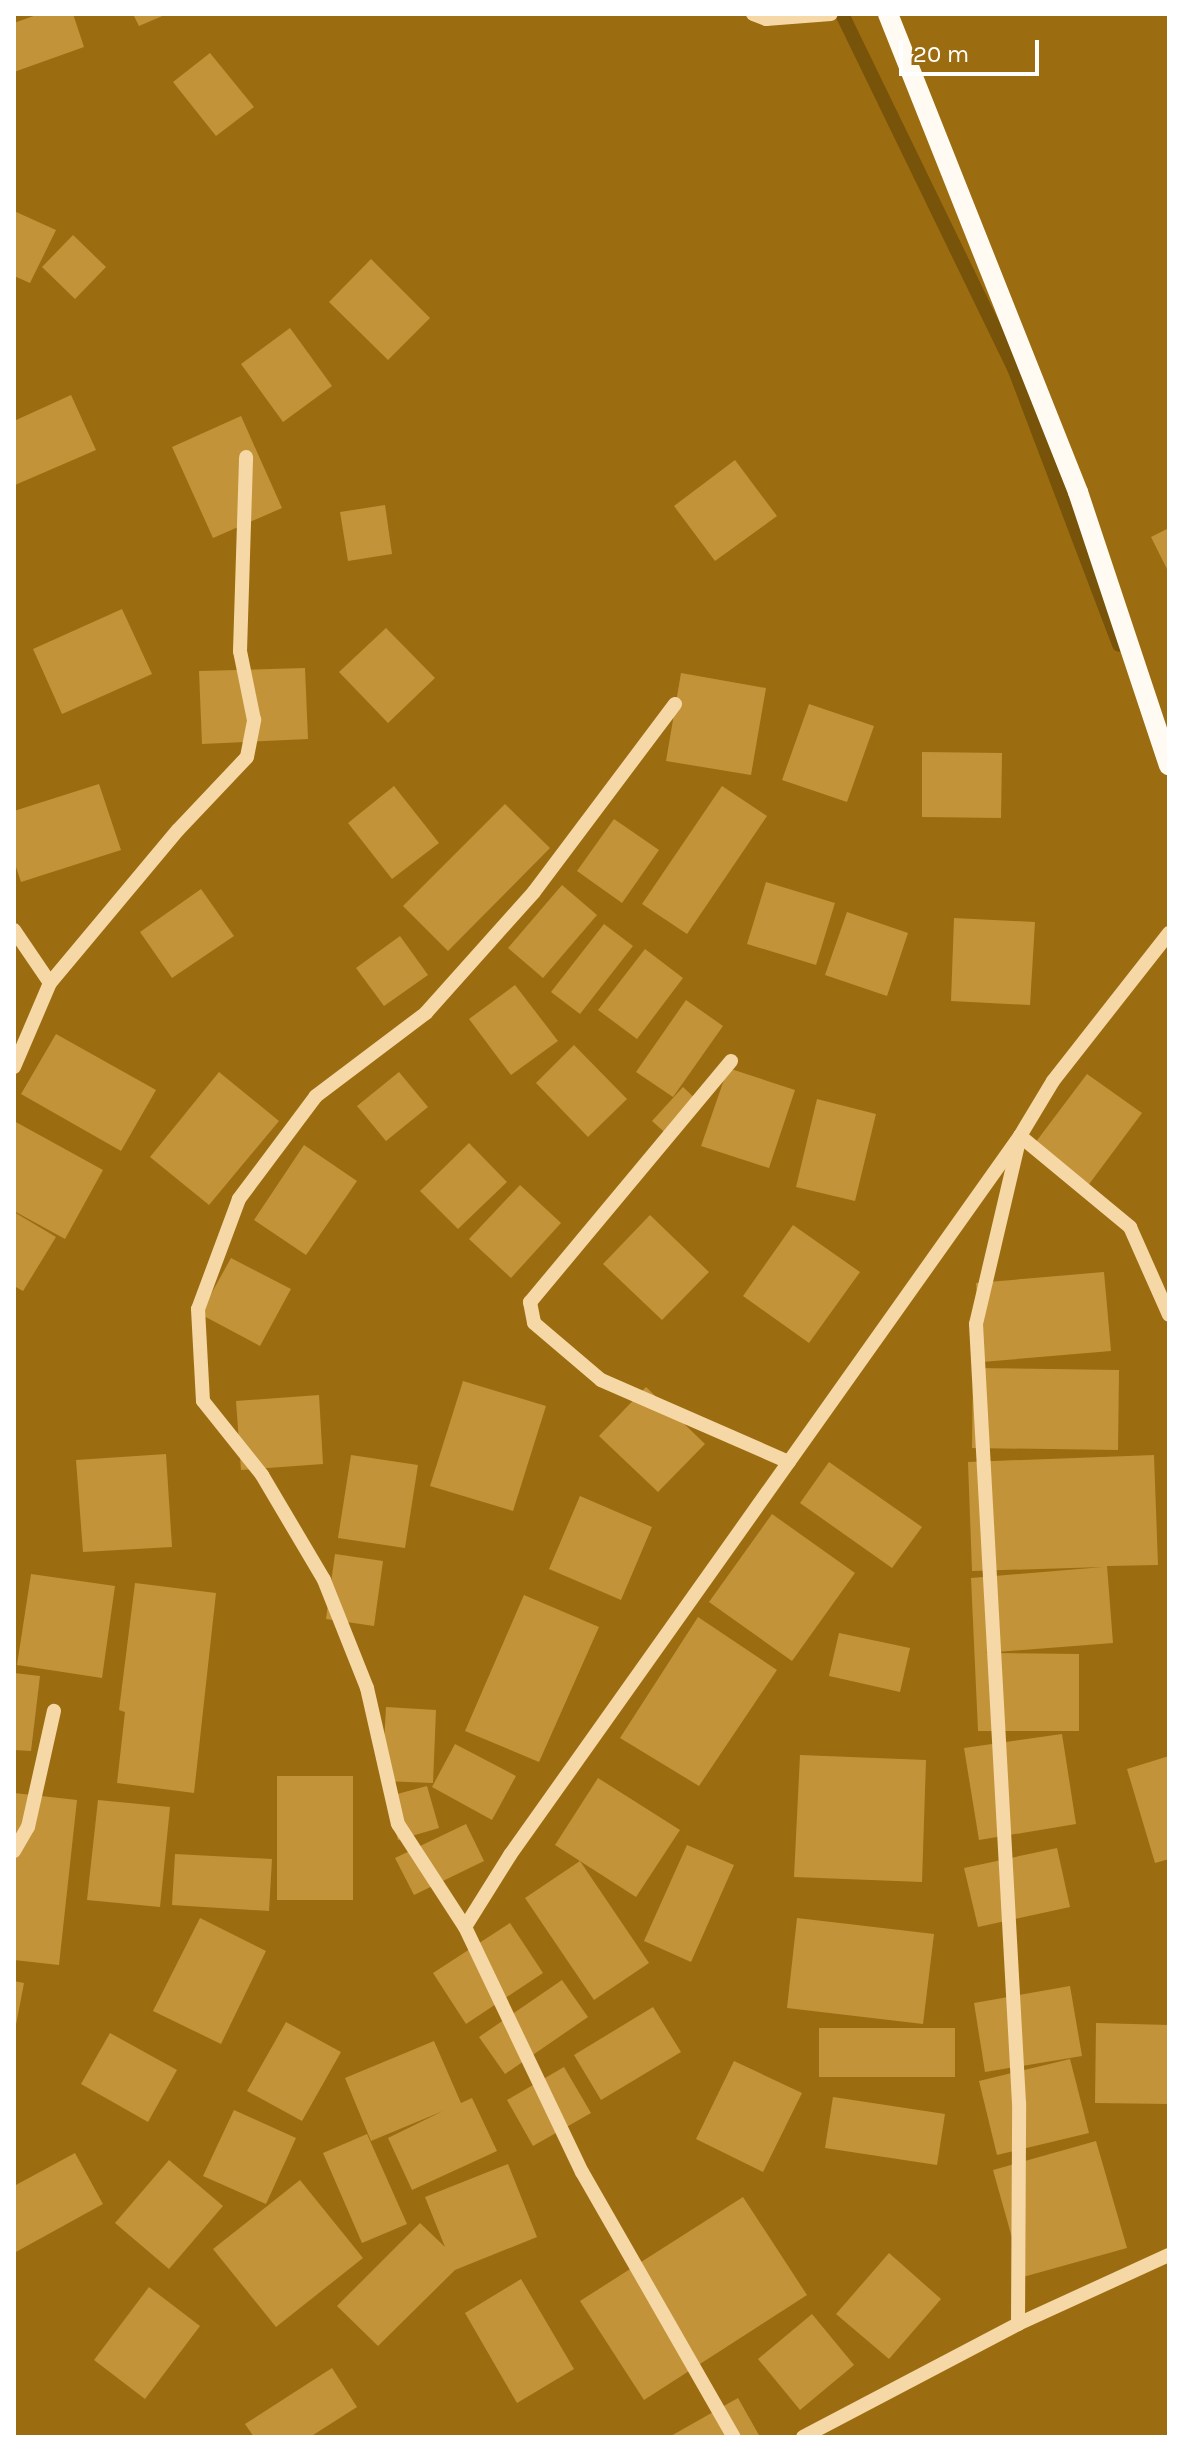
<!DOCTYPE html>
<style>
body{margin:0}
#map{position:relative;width:1183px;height:2451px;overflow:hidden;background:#9c6c10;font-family:Karla,sans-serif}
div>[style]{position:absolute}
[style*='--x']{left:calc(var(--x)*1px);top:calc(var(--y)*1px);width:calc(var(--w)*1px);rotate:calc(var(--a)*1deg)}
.stream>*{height:14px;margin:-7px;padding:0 7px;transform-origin:7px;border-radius:7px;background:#78530a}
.building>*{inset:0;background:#c39339}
.minor>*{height:14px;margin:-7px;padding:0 7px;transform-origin:7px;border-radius:7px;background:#f5d8a5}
.major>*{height:20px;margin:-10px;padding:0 10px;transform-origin:10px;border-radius:10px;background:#fffbf2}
span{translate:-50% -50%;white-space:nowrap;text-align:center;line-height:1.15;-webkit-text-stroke:8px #9c6c10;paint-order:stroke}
.frame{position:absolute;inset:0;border:16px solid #fff;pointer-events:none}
.scale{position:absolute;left:899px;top:40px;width:140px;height:36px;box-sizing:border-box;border:4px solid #fff;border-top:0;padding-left:10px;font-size:24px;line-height:28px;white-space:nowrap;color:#fff;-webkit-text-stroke:6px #9c6c10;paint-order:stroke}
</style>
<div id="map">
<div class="stream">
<div style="--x:842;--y:14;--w:394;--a:64.1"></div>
<div style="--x:1014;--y:368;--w:296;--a:69.2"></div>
</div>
<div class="building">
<div style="clip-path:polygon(39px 14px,73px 14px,84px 47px,14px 72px,14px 23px)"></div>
<div style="clip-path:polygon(133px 14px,167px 14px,139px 26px)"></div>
<div style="clip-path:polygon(210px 53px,254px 107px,216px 136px,173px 82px)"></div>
<div style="clip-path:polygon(14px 211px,56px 230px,30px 283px,14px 276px)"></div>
<div style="clip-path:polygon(73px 235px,106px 267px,75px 299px,42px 267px)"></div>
<div style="clip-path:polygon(371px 259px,430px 318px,388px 360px,329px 302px)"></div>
<div style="clip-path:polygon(290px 328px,332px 386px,283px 422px,241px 364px)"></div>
<div style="clip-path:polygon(71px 395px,96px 450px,15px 485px,14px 421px)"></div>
<div style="clip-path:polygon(241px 416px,282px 508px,213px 538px,172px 447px)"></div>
<div style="clip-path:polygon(735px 460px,777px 516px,715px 561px,674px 506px)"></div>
<div style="clip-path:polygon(385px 505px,392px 554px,348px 561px,340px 512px)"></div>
<div style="clip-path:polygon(1169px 528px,1169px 573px,1151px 537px)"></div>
<div style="clip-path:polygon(122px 609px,152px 674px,62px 714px,33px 649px)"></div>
<div style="clip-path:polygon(386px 628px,435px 678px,388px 723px,339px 672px)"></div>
<div style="clip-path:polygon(305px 668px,308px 739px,202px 744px,199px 671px)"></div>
<div style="clip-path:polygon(681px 673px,766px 688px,751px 775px,666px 761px)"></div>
<div style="clip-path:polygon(809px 704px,874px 726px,847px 802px,782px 780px)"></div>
<div style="clip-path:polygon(922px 752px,1002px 753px,1001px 818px,922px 817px)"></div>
<div style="clip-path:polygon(99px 784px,121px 850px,21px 882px,14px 861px,14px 811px)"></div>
<div style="clip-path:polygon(394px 786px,439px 843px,392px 879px,348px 823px)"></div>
<div style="clip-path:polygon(722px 786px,767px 816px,687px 934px,642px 904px)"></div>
<div style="clip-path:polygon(505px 804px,550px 848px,448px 951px,403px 906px)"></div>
<div style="clip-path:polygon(614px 819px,659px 850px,622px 903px,577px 871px)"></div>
<div style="clip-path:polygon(766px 882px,835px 903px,816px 965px,747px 944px)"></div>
<div style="clip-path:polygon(562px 885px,597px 915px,543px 978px,508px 948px)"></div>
<div style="clip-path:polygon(201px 889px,234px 936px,172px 978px,140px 932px)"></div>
<div style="clip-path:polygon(847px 912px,908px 933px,887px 996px,825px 975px)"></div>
<div style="clip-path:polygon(954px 918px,1035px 922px,1030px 1005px,951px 1001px)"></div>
<div style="clip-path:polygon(604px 924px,633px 946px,580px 1014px,551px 992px)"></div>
<div style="clip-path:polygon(400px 936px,428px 975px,384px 1006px,356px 968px)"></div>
<div style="clip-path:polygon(645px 949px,683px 978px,637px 1039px,598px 1010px)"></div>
<div style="clip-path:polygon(515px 985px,558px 1041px,511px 1075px,469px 1019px)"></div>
<div style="clip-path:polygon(686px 1000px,723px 1026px,673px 1097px,636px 1072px)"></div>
<div style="clip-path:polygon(56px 1034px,156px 1090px,121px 1151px,21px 1094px)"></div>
<div style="clip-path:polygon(574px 1045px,627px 1099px,588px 1137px,536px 1083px)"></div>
<div style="clip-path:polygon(728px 1068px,795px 1090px,769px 1168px,701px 1146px)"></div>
<div style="clip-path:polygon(219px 1072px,279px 1121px,209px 1205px,150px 1157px)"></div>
<div style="clip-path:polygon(399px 1072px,428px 1107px,386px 1141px,357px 1106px)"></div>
<div style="clip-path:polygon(1087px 1074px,1142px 1113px,1084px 1191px,1029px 1151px)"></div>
<div style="clip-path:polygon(683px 1087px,700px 1103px,670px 1137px,652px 1121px)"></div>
<div style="clip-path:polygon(817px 1099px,876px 1114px,855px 1201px,796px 1187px)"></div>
<div style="clip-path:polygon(14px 1121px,103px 1170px,65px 1239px,14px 1211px)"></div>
<div style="clip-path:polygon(469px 1143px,507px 1182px,458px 1229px,420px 1191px)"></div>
<div style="clip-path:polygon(304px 1145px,357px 1181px,306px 1255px,254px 1220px)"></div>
<div style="clip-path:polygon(520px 1185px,561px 1223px,511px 1278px,469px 1239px)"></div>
<div style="clip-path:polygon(14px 1212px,56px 1237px,23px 1291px,14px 1286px)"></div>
<div style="clip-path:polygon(650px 1215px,709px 1272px,662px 1320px,603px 1264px)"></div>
<div style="clip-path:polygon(793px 1225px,860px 1272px,809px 1343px,743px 1296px)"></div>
<div style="clip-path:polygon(231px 1258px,291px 1289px,260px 1346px,200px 1314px)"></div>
<div style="clip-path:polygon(1104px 1272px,1111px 1351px,982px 1362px,976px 1283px)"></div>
<div style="clip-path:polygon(973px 1368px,1119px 1370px,1118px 1450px,972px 1448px)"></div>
<div style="clip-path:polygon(463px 1381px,546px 1406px,513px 1511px,430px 1486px)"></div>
<div style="clip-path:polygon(646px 1387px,705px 1444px,658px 1492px,599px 1436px)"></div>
<div style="clip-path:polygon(319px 1395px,323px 1464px,241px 1470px,236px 1401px)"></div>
<div style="clip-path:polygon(166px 1454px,172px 1547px,83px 1552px,76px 1460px)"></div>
<div style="clip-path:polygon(351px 1455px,418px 1465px,405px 1548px,338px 1538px)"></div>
<div style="clip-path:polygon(1154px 1455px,1158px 1565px,1107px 1566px,1113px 1643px,984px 1653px,1079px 1654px,1079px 1731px,978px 1731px,971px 1578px,1103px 1567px,972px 1571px,968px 1462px)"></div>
<div style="clip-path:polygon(829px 1462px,922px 1527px,892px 1568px,800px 1503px)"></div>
<div style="clip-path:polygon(580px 1496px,652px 1527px,621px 1600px,549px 1569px)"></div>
<div style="clip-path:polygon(772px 1514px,855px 1573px,792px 1661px,709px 1602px)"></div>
<div style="clip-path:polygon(335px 1554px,383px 1561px,374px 1626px,326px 1619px)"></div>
<div style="clip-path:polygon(31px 1574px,115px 1586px,102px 1678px,17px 1665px)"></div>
<div style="clip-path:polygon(135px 1583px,216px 1593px,194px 1793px,117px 1783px,125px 1712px,119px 1710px)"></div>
<div style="clip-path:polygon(524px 1595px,599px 1627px,539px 1762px,465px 1731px)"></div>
<div style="clip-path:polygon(698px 1617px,777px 1670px,699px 1786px,620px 1738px)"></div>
<div style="clip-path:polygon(839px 1633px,910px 1648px,900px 1692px,829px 1676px)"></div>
<div style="clip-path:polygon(14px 1673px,40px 1676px,31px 1751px,14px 1750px)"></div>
<div style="clip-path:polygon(386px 1707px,436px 1710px,433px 1783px,382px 1781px)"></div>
<div style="clip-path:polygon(1062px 1734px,1076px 1824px,979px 1840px,964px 1748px)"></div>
<div style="clip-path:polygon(455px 1744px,516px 1776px,492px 1820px,432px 1787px)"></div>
<div style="clip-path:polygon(800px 1755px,926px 1760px,922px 1882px,794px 1877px)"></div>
<div style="clip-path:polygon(1169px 1756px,1169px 1859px,1155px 1863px,1127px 1769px)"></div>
<div style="clip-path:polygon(277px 1776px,353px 1776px,353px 1900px,277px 1900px)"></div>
<div style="clip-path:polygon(598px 1778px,680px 1830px,636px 1897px,555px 1845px)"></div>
<div style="clip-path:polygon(427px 1786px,439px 1828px,398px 1840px,386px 1797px)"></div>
<div style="clip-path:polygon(14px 1793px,77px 1800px,59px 1965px,14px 1960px)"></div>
<div style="clip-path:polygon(98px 1800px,170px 1807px,160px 1907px,87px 1900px)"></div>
<div style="clip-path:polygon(466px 1824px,484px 1861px,414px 1895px,395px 1858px)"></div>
<div style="clip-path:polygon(687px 1845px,734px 1865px,691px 1962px,644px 1941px)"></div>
<div style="clip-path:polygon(1057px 1848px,1070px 1907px,978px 1927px,964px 1868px)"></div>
<div style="clip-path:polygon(175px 1854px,272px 1859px,269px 1911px,172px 1905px)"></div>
<div style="clip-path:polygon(580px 1861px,649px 1963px,594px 2000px,525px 1898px)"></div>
<div style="clip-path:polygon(200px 1918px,266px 1951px,221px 2044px,153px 2011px)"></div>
<div style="clip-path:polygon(797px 1918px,934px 1934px,923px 2024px,787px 2008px)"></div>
<div style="clip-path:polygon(510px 1923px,543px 1973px,466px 2024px,433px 1973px)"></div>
<div style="clip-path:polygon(562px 1980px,588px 2017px,505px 2074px,479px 2037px)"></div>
<div style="clip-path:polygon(14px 1981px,24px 1983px,15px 2030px,14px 2030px)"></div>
<div style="clip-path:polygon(1070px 1986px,1082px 2056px,985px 2072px,974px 2003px)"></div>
<div style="clip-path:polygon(653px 2007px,681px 2052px,601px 2100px,574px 2055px)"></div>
<div style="clip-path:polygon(286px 2022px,341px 2052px,302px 2121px,247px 2091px)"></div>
<div style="clip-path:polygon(1096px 2023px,1169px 2025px,1169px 2104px,1095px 2103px)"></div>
<div style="clip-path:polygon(819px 2028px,955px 2028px,955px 2077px,819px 2077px)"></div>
<div style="clip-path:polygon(110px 2033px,177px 2070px,148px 2122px,81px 2084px)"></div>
<div style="clip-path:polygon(434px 2041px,461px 2103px,472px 2098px,497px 2151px,412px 2190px,388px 2138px,443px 2111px,371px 2141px,345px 2078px)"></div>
<div style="clip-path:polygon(1070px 2059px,1089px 2133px,997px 2155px,979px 2081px)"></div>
<div style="clip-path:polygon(734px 2061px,802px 2093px,763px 2172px,696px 2139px)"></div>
<div style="clip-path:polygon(564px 2067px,591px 2113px,533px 2146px,507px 2100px)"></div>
<div style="clip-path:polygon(833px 2097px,945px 2114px,937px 2165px,825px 2148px)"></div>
<div style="clip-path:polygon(234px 2110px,296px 2138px,266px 2204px,203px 2176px)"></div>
<div style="clip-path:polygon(367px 2134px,407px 2224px,362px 2243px,323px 2153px)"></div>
<div style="clip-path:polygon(1096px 2141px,1127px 2248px,1023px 2277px,993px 2170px)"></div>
<div style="clip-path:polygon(75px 2153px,103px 2204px,14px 2253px,14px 2186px)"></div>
<div style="clip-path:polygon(169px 2160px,223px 2206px,169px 2269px,115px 2223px)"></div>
<div style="clip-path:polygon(508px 2164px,537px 2237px,455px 2270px,378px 2346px,337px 2306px,420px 2223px,445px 2247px,425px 2197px)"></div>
<div style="clip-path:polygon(300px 2180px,363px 2258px,276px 2327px,213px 2249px)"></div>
<div style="clip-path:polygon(743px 2197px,807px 2295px,644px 2400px,580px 2301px)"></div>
<div style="clip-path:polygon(889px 2253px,941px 2299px,889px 2359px,836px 2314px)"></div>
<div style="clip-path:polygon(521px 2279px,574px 2369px,517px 2403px,465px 2313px)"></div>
<div style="clip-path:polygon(149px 2287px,200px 2326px,145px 2399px,94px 2360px)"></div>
<div style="clip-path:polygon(812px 2314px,854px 2365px,800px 2410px,758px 2359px)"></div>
<div style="clip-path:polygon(332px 2368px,357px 2407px,310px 2437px,254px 2437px,245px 2424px)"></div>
<div style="clip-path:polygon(738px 2398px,760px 2437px,669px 2437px)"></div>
</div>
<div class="minor">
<div style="--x:753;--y:14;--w:14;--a:21"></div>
<div style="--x:766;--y:19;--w:65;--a:-4.4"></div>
<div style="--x:675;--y:704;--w:235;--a:126.9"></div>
<div style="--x:534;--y:892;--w:162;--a:131.8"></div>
<div style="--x:426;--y:1013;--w:138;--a:143"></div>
<div style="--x:316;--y:1096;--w:129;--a:126.8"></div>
<div style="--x:239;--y:1199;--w:117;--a:110.4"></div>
<div style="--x:198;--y:1309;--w:92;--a:86.9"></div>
<div style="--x:203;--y:1401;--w:95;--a:51.4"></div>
<div style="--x:262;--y:1475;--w:122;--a:59.4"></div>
<div style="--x:324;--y:1580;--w:116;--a:68.3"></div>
<div style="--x:367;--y:1688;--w:139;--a:77.2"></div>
<div style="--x:398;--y:1824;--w:123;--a:57"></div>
<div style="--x:465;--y:1927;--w:272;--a:64.5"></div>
<div style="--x:582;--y:2172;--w:305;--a:60.2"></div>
<div style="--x:14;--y:930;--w:64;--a:55.8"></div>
<div style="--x:731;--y:1061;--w:314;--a:129.8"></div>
<div style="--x:530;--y:1302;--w:21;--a:79"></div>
<div style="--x:534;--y:1323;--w:88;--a:40.4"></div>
<div style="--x:601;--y:1380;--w:205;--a:23.6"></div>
<div style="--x:14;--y:1067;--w:91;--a:-66.8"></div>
<div style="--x:50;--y:983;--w:199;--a:-50.1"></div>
<div style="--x:178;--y:830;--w:100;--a:-46.6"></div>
<div style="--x:247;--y:757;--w:38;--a:-79"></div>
<div style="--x:254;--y:720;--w:70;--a:-101.5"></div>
<div style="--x:240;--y:651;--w:194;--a:-88.2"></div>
<div style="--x:14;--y:1851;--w:28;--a:-60"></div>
<div style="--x:28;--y:1827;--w:119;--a:-77.4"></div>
<div style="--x:465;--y:1927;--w:85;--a:-58"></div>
<div style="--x:510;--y:1855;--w:882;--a:-54.65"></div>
<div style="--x:1020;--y:1136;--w:143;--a:39.6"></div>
<div style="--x:1130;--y:1227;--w:96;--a:66.1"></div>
<div style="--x:1018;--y:2324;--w:221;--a:-89.7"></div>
<div style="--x:1019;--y:2103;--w:780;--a:-93.16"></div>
<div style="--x:976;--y:1324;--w:193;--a:-76.8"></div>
<div style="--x:1020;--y:1136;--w:64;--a:-59"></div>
<div style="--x:1053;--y:1081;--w:188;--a:-51.9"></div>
<div style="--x:803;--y:2437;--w:243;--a:-27.7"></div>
<div style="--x:1018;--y:2324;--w:166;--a:-24.6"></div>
</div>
<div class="major">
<div style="--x:888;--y:14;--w:514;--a:68.32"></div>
<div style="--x:1078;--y:492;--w:288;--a:71.6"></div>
</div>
<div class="frame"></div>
<div class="scale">20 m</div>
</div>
